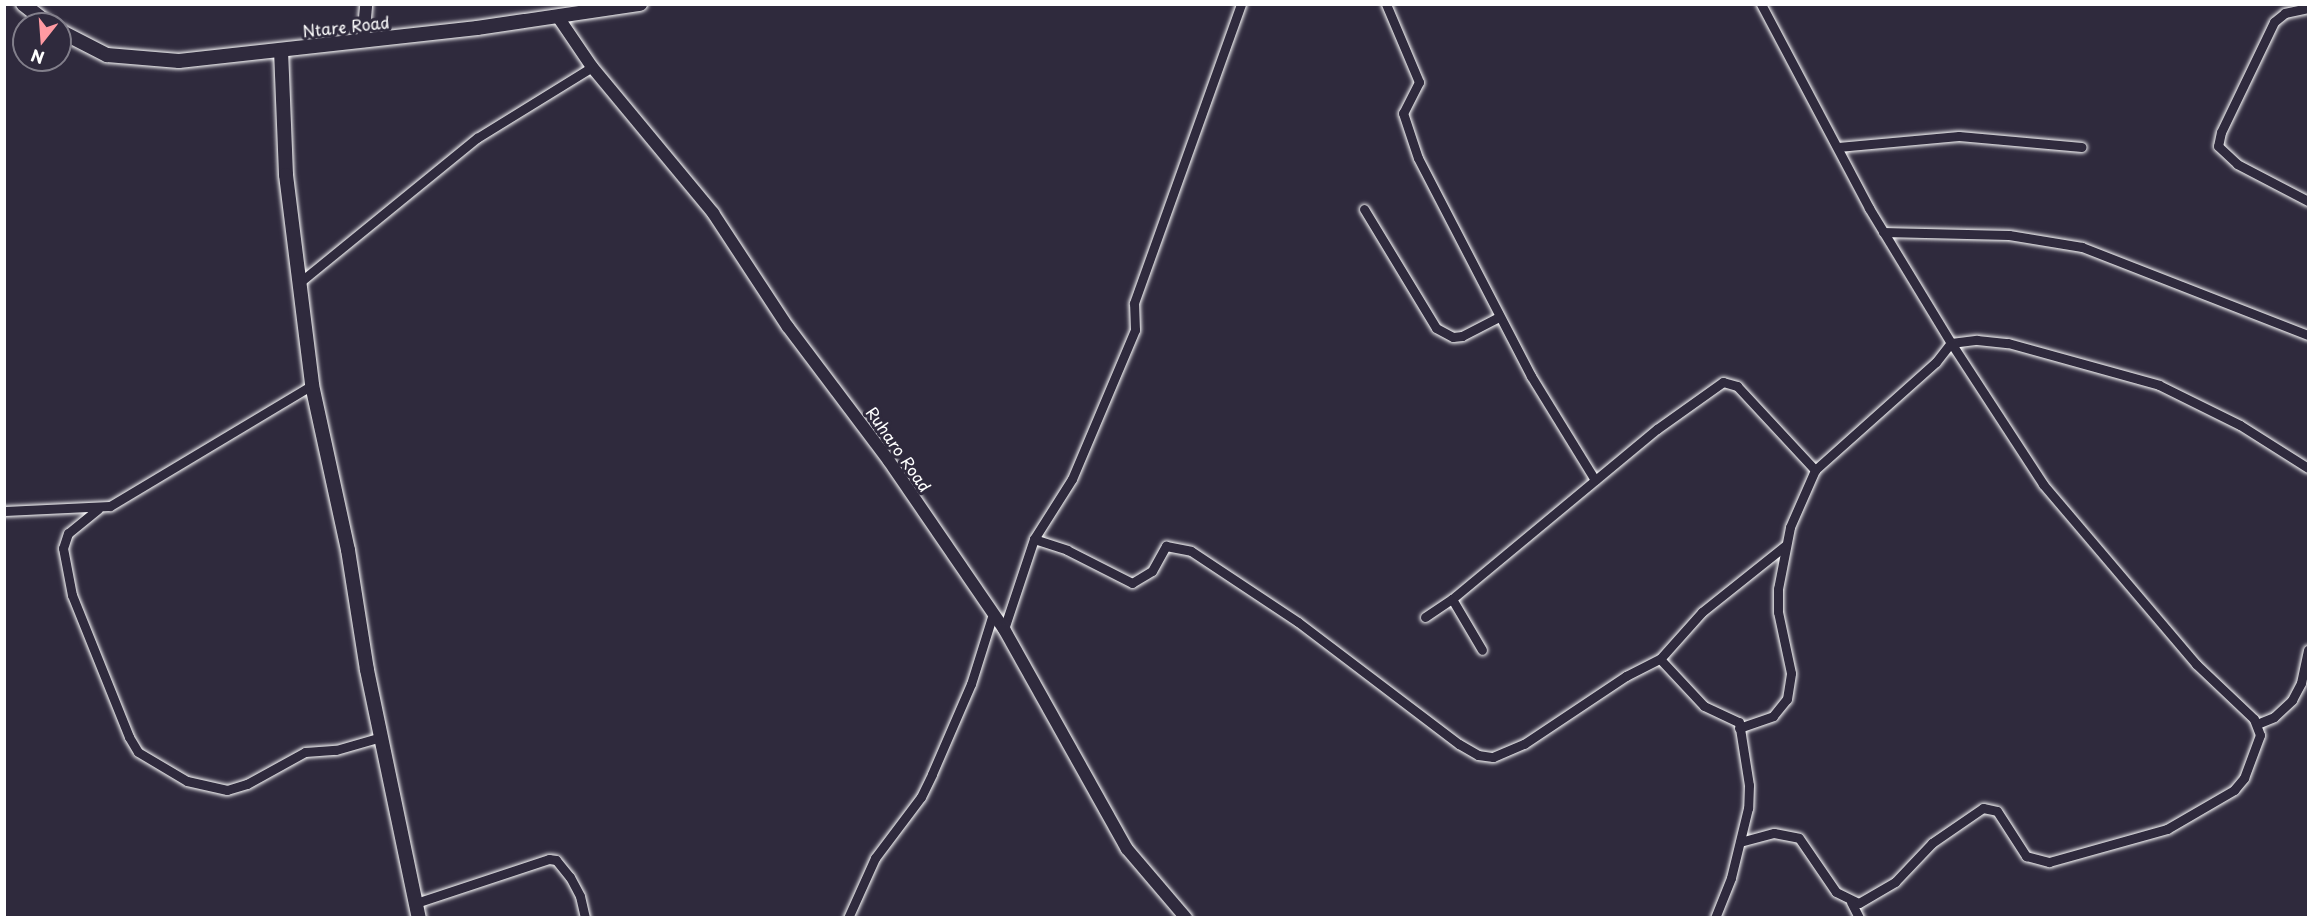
<!DOCTYPE html>
<style>
body{margin:0}
#map{position:relative;width:2313px;height:922px;overflow:hidden;background:#2f2a3d;font-family:"Playpen Sans",sans-serif}
div>[style]{position:absolute}
[style*='--x']{left:calc(var(--x)*1px);top:calc(var(--y)*1px);width:calc(var(--w)*1px);rotate:calc(var(--a)*1deg)}
.roads{filter:drop-shadow(0 0 2px #fff) drop-shadow(0 0 2px #fff)}
.minor>*{height:9px;margin:-4.5px;padding:0 4.5px;transform-origin:4.5px;border-radius:4.5px;background:#2f2a3d}
.tertiary>*{height:12px;margin:-6px;padding:0 6px;transform-origin:6px;border-radius:6px;background:#2f2a3d}
.secondary>*{height:14px;margin:-7px;padding:0 7px;transform-origin:7px;border-radius:7px;background:#2f2a3d}
span{translate:-50% -50%;white-space:nowrap;text-align:center;line-height:1.15;-webkit-text-stroke:6px #2f2a3d;paint-order:stroke}
.street-label{font-size:16px;color:#fff}
.frame{position:absolute;inset:0;border:6px solid #fff;pointer-events:none}
.north{position:absolute;left:12px;top:12px;width:60px;height:60px;box-sizing:border-box;background:#2f2a3d;border:2px solid #827f8b;border-radius:50%;rotate:197deg;font-size:16px;font-weight:700;line-height:24px;text-align:center;color:#fff}
.north::after{content:'';display:block;margin:auto;width:21px;height:27px;background:#ff9aa2;clip-path:polygon(50% 0,100% 100%,50% 72%,0 100%)}
</style>
<div id="map">
<div class="roads">
<div class="minor">
<div style="--x:1386;--y:4;--w:85;--a:67.1"></div>
<div style="--x:1419;--y:82;--w:35;--a:117"></div>
<div style="--x:1403;--y:113;--w:47;--a:71.6"></div>
<div style="--x:1418;--y:158;--w:246;--a:62.6"></div>
<div style="--x:1531;--y:376;--w:122;--a:58.4"></div>
<div style="--x:2308;--y:8;--w:24;--a:168"></div>
<div style="--x:2285;--y:13;--w:14;--a:141"></div>
<div style="--x:2274;--y:22;--w:122;--a:115.7"></div>
<div style="--x:2221;--y:132;--w:14;--a:102"></div>
<div style="--x:2218;--y:146;--w:26;--a:43"></div>
<div style="--x:2237;--y:164;--w:80;--a:27.5"></div>
<div style="--x:1838;--y:147;--w:121;--a:-5.2"></div>
<div style="--x:1959;--y:136;--w:123;--a:5.1"></div>
<div style="--x:1364;--y:209;--w:139;--a:58.8"></div>
<div style="--x:1436;--y:328;--w:19;--a:28"></div>
<div style="--x:1453;--y:337;--w:9;--a:-6"></div>
<div style="--x:1462;--y:336;--w:42;--a:-27.2"></div>
<div style="--x:1883;--y:232;--w:126;--a:1.4"></div>
<div style="--x:2009;--y:235;--w:74;--a:9.3"></div>
<div style="--x:2082;--y:247;--w:243;--a:21.3"></div>
<div style="--x:299;--y:283;--w:230;--a:-39.2"></div>
<div style="--x:477;--y:138;--w:135;--a:-31.7"></div>
<div style="--x:1951;--y:343;--w:26;--a:-7"></div>
<div style="--x:1977;--y:340;--w:31;--a:6"></div>
<div style="--x:2008;--y:343;--w:157;--a:15.5"></div>
<div style="--x:2159;--y:385;--w:90;--a:26.3"></div>
<div style="--x:2240;--y:425;--w:80;--a:32.3"></div>
<div style="--x:98;--y:509;--w:38;--a:141"></div>
<div style="--x:68;--y:533;--w:16;--a:108"></div>
<div style="--x:63;--y:548;--w:48;--a:79.2"></div>
<div style="--x:72;--y:595;--w:153;--a:68.1"></div>
<div style="--x:129;--y:737;--w:17;--a:59"></div>
<div style="--x:138;--y:752;--w:57;--a:30.6"></div>
<div style="--x:187;--y:781;--w:41;--a:12.7"></div>
<div style="--x:227;--y:790;--w:21;--a:-17"></div>
<div style="--x:247;--y:784;--w:66;--a:-28.9"></div>
<div style="--x:305;--y:752;--w:31;--a:-4"></div>
<div style="--x:336;--y:750;--w:47;--a:-16.1"></div>
<div style="--x:4;--y:511;--w:106;--a:-2.7"></div>
<div style="--x:110;--y:506;--w:235;--a:-30.9"></div>
<div style="--x:1034;--y:539;--w:35;--a:18"></div>
<div style="--x:1067;--y:550;--w:73;--a:26.9"></div>
<div style="--x:1132;--y:583;--w:23;--a:-31"></div>
<div style="--x:1152;--y:571;--w:29;--a:-61"></div>
<div style="--x:1166;--y:546;--w:25;--a:11"></div>
<div style="--x:1191;--y:551;--w:128;--a:33.6"></div>
<div style="--x:1298;--y:622;--w:202;--a:37.2"></div>
<div style="--x:1459;--y:744;--w:22;--a:30"></div>
<div style="--x:1478;--y:755;--w:15;--a:8"></div>
<div style="--x:1493;--y:757;--w:34;--a:-23"></div>
<div style="--x:1524;--y:744;--w:123;--a:-33.7"></div>
<div style="--x:1626;--y:676;--w:38;--a:-27"></div>
<div style="--x:1660;--y:659;--w:63;--a:-48.2"></div>
<div style="--x:1702;--y:612;--w:107;--a:-38.6"></div>
<div style="--x:1452;--y:599;--w:59;--a:59.5"></div>
<div style="--x:1425;--y:617;--w:32;--a:-34"></div>
<div style="--x:1452;--y:599;--w:266;--a:-39.7"></div>
<div style="--x:1657;--y:429;--w:81;--a:-35.5"></div>
<div style="--x:1723;--y:382;--w:15;--a:16"></div>
<div style="--x:1737;--y:386;--w:115;--a:47.1"></div>
<div style="--x:1004;--y:629;--w:95;--a:-71.6"></div>
<div style="--x:1034;--y:539;--w:71;--a:-57.7"></div>
<div style="--x:1072;--y:479;--w:162;--a:-67.1"></div>
<div style="--x:1135;--y:330;--w:27;--a:-92"></div>
<div style="--x:1134;--y:303;--w:318;--a:-70.3"></div>
<div style="--x:1660;--y:659;--w:64;--a:46.9"></div>
<div style="--x:1704;--y:706;--w:38;--a:25"></div>
<div style="--x:1739;--y:722;--w:64;--a:81"></div>
<div style="--x:1749;--y:785;--w:23;--a:92"></div>
<div style="--x:1748;--y:808;--w:72;--a:103.7"></div>
<div style="--x:1731;--y:878;--w:43;--a:111.8"></div>
<div style="--x:2257;--y:724;--w:18;--a:-22"></div>
<div style="--x:2274;--y:717;--w:25;--a:-43"></div>
<div style="--x:2292;--y:700;--w:19;--a:-62"></div>
<div style="--x:2301;--y:683;--w:34;--a:-78"></div>
<div style="--x:1739;--y:728;--w:36;--a:-19"></div>
<div style="--x:1773;--y:716;--w:22;--a:-51"></div>
<div style="--x:1787;--y:699;--w:26;--a:-81"></div>
<div style="--x:1791;--y:673;--w:62;--a:-102"></div>
<div style="--x:1778;--y:612;--w:23;--a:-90"></div>
<div style="--x:1778;--y:589;--w:63;--a:-79"></div>
<div style="--x:1790;--y:527;--w:62;--a:-66.3"></div>
<div style="--x:1815;--y:470;--w:162;--a:-41.8"></div>
<div style="--x:1936;--y:362;--w:24;--a:-52"></div>
<div style="--x:1951;--y:343;--w:158;--a:-121.3"></div>
<div style="--x:1869;--y:208;--w:231;--a:-117.9"></div>
<div style="--x:1740;--y:842;--w:35;--a:-15"></div>
<div style="--x:1774;--y:833;--w:25;--a:11"></div>
<div style="--x:1799;--y:838;--w:65;--a:55.6"></div>
<div style="--x:1836;--y:892;--w:25;--a:26"></div>
<div style="--x:1859;--y:903;--w:42;--a:-30.3"></div>
<div style="--x:1895;--y:882;--w:54;--a:-46.5"></div>
<div style="--x:1932;--y:843;--w:62;--a:-34.5"></div>
<div style="--x:1983;--y:808;--w:14;--a:12"></div>
<div style="--x:1997;--y:811;--w:54;--a:57.2"></div>
<div style="--x:2026;--y:856;--w:24;--a:15"></div>
<div style="--x:2049;--y:862;--w:123;--a:-15.6"></div>
<div style="--x:2167;--y:829;--w:78;--a:-30.2"></div>
<div style="--x:2234;--y:790;--w:16;--a:-50"></div>
<div style="--x:2244;--y:778;--w:46;--a:-69.6"></div>
<div style="--x:2260;--y:735;--w:17;--a:-111"></div>
<div style="--x:2254;--y:719;--w:80;--a:-136.5"></div>
<div style="--x:2196;--y:664;--w:236;--a:-130.4"></div>
<div style="--x:2043;--y:484;--w:168;--a:-123.1"></div>
<div style="--x:1851;--y:902;--w:18;--a:63"></div>
<div style="--x:416;--y:903;--w:140;--a:-18.3"></div>
<div style="--x:549;--y:859;--w:7;--a:8"></div>
<div style="--x:556;--y:860;--w:22;--a:51"></div>
<div style="--x:570;--y:877;--w:21;--a:62"></div>
<div style="--x:580;--y:896;--w:23;--a:77"></div>
<div style="--x:848;--y:918;--w:66;--a:-65.8"></div>
<div style="--x:875;--y:858;--w:76;--a:-53"></div>
<div style="--x:921;--y:797;--w:25;--a:-64"></div>
<div style="--x:932;--y:774;--w:98;--a:-66.6"></div>
<div style="--x:971;--y:684;--w:70;--a:-72.6"></div>
</div>
<div class="tertiary">
<div style="--x:558;--y:17;--w:60;--a:55.8"></div>
<div style="--x:592;--y:67;--w:190;--a:50.3"></div>
<div style="--x:713;--y:213;--w:136;--a:56.7"></div>
<div style="--x:788;--y:327;--w:168;--a:53"></div>
<div style="--x:889;--y:461;--w:204;--a:55.6"></div>
<div style="--x:1004;--y:629;--w:252;--a:60.8"></div>
<div style="--x:1127;--y:849;--w:91;--a:49.5"></div>
<div style="--x:363;--y:41;--w:37;--a:-85"></div>
</div>
<div class="secondary">
<div style="--x:23;--y:4;--w:33;--a:38"></div>
<div style="--x:60;--y:31;--w:53;--a:27.1"></div>
<div style="--x:107;--y:55;--w:72;--a:4.8"></div>
<div style="--x:179;--y:61;--w:300;--a:-6.3"></div>
<div style="--x:477;--y:28;--w:165;--a:-8.4"></div>
<div style="--x:281;--y:50;--w:125;--a:87.7"></div>
<div style="--x:286;--y:175;--w:212;--a:82.9"></div>
<div style="--x:312;--y:385;--w:169;--a:77.7"></div>
<div style="--x:348;--y:550;--w:121;--a:81"></div>
<div style="--x:367;--y:670;--w:253;--a:78.2"></div>
</div>
</div>
<div class="street-label">
<span style="left:346px;top:26px;rotate:-6deg">Ntare Road</span>
<span style="left:899px;top:449px;rotate:55deg">Ruharo Road</span>
</div>
<div class="frame"></div>
<div class="north">N</div>
</div>
